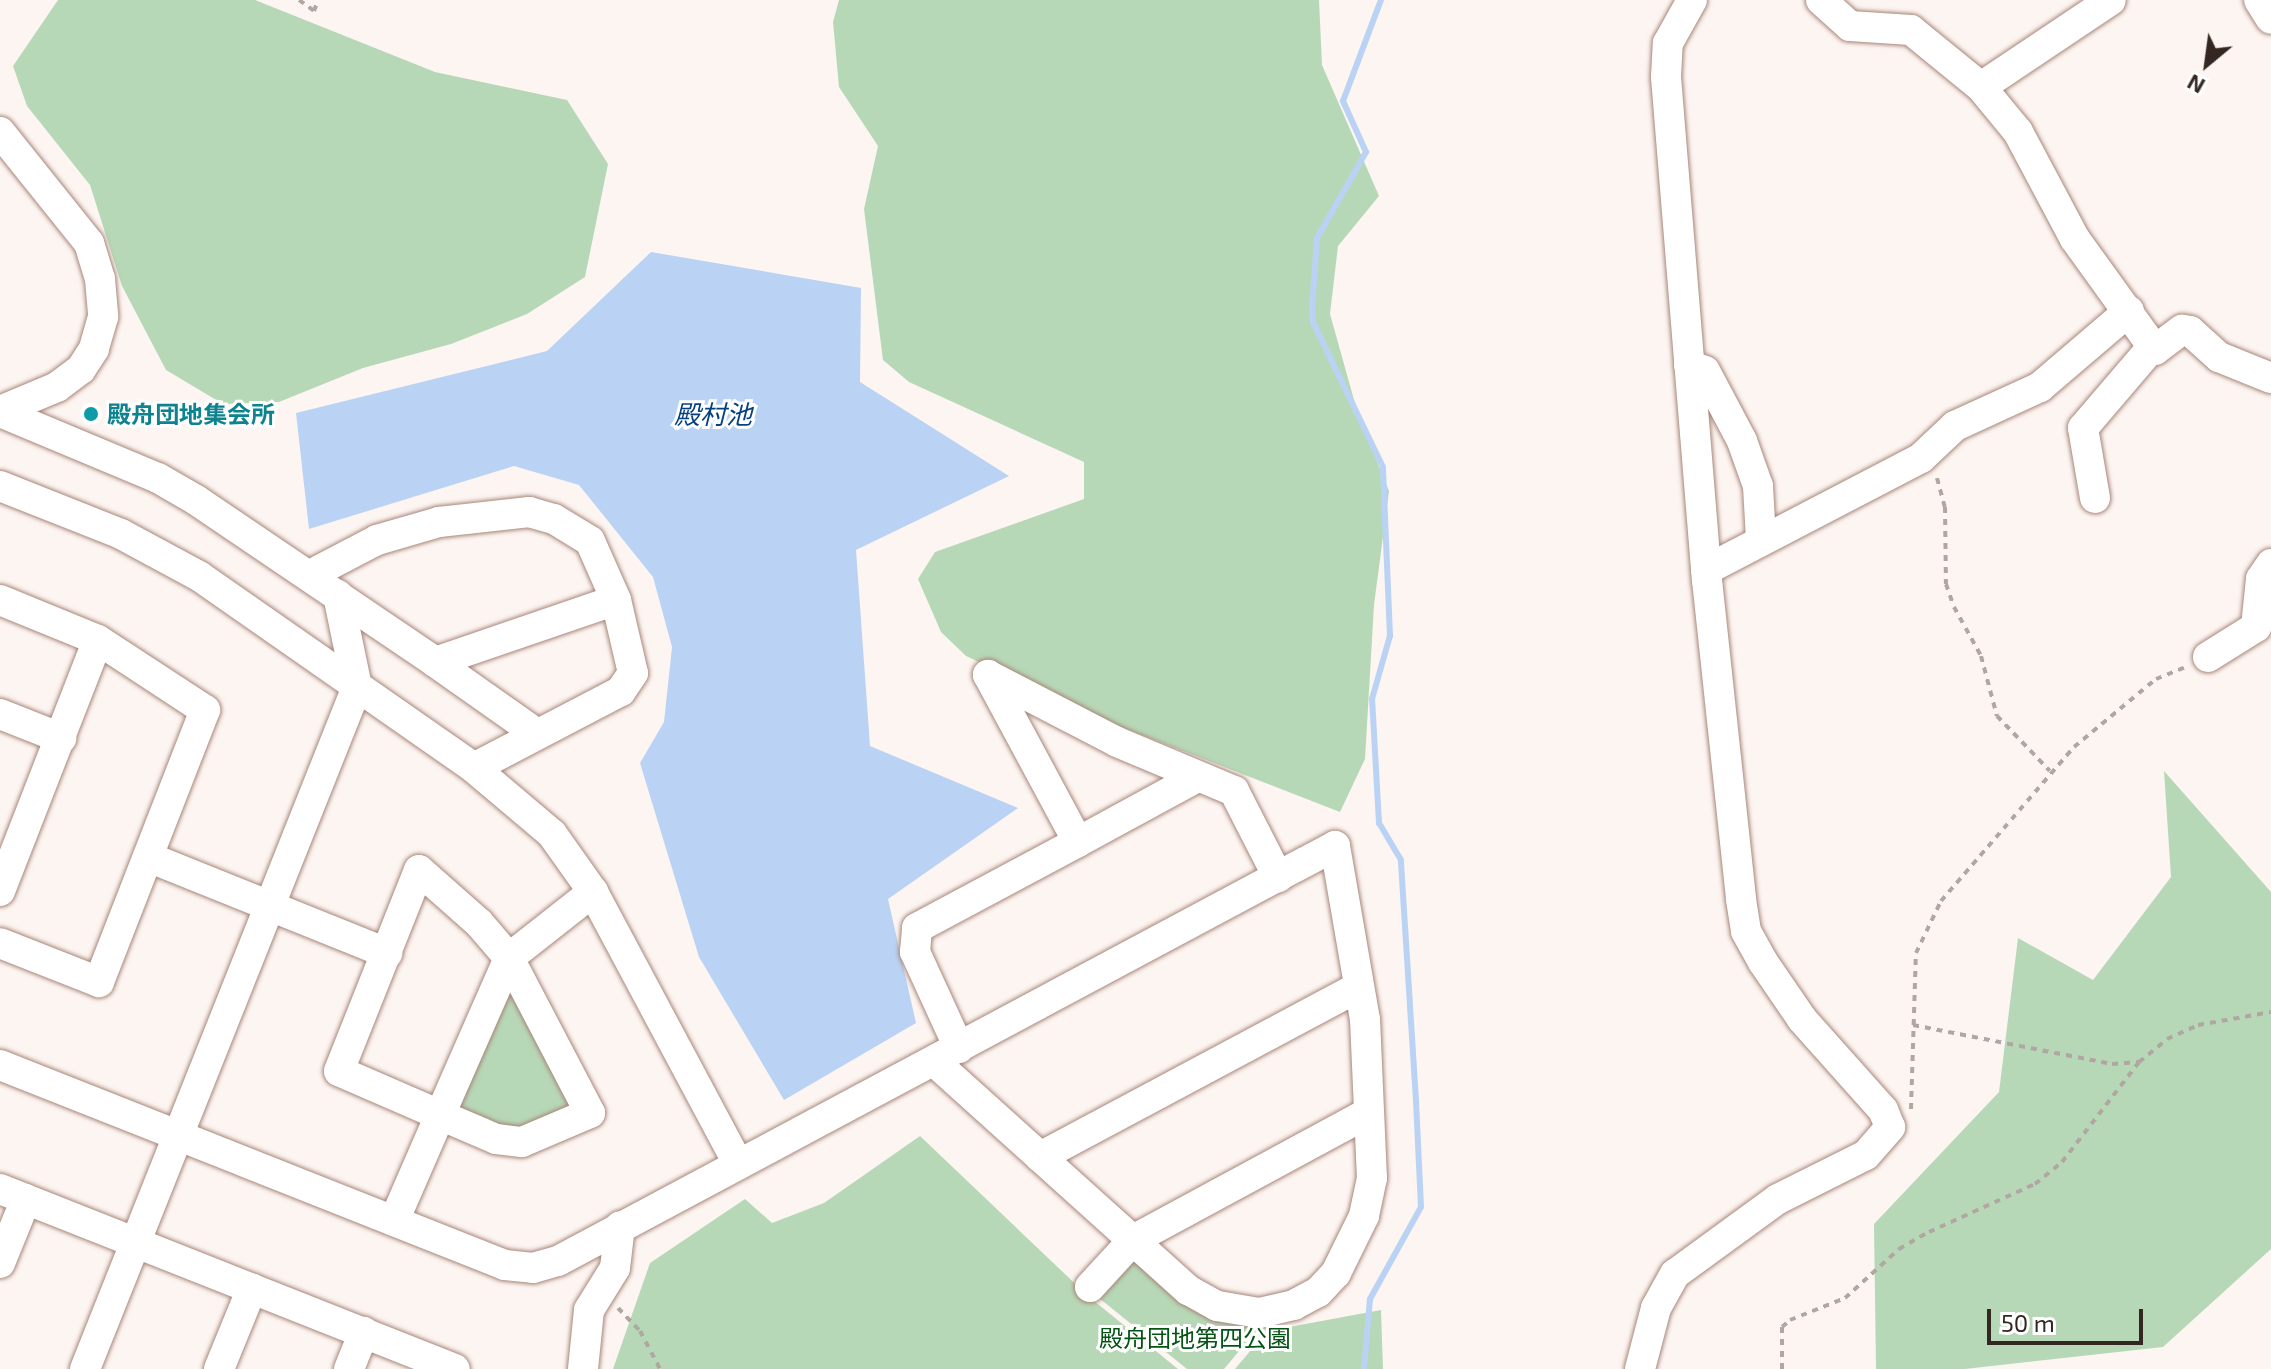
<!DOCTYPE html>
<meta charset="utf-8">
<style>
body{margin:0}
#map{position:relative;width:2271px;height:1369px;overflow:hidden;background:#fdf5f2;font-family:"Exo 2","Noto Sans JP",sans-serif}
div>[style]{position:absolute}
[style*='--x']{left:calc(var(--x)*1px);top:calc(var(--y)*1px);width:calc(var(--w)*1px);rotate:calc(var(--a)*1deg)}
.green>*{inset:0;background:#b7d8b7}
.water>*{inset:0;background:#bad3f4}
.stream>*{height:6px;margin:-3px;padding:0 3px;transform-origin:3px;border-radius:3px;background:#bad3f4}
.path>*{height:4px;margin-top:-2px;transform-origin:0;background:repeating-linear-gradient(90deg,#b0a7a2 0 6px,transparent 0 12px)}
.roads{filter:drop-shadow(0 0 2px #a88679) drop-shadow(0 0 2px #a88679)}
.minor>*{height:30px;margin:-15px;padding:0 15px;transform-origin:15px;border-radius:15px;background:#fff}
.dots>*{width:22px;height:22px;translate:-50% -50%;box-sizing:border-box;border:4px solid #fff;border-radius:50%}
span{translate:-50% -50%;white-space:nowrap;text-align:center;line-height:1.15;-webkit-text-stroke:6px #fff;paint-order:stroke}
.culture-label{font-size:24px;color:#0d838f;font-weight:700}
.left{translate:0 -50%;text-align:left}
.park-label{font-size:24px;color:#045414}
.water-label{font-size:26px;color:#084180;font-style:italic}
.north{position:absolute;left:2167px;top:24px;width:80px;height:80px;-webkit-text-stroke:6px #fff;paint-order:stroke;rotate:209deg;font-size:22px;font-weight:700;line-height:32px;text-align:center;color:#342721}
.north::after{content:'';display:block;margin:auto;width:28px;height:36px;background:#342721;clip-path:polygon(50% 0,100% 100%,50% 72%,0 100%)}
.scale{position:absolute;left:1987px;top:1309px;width:156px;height:36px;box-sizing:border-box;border:4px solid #342721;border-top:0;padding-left:10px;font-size:24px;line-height:28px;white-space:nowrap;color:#342721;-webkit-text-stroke:6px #fff;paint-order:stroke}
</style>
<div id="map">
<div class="green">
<div style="clip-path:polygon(58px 0,255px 0,435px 72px,567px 100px,608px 164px,585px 277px,527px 314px,451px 344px,363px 368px,279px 402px,223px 404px,166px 370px,122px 286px,90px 185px,27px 106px,13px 66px)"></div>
<div style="clip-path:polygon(839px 0,1319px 0,1322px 65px,1379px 196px,1338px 246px,1330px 314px,1358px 414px,1389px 491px,1374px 605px,1365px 759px,1340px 812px,1106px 721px,966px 656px,941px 632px,918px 579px,935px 552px,1084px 499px,1084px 462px,909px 382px,883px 360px,864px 209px,878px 146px,839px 87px,833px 22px)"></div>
<div style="clip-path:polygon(2164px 771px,2271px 892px,2271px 1249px,2163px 1347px,1965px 1369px,1876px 1369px,1874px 1224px,1999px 1092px,2018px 938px,2093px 980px,2171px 877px)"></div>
<div style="clip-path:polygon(511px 985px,573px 1104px,556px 1119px,505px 1130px,454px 1106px)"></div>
<div style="clip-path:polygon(920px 1136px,1088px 1296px,1178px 1369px,613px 1369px,650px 1263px,745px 1199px,772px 1223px,824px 1203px)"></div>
<div style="clip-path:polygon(1128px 1257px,1261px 1325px,1224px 1369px,1187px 1369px,1094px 1294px)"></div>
<div style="clip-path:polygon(1381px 1310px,1383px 1369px,1235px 1369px,1267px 1331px)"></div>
</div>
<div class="water">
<div style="clip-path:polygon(651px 252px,861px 288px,860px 382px,1009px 476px,856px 550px,870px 746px,1018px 808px,888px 899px,916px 1023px,784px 1100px,699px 957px,640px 763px,664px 722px,672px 647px,653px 577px,579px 485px,514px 466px,309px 529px,296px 413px,547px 351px)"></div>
</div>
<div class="stream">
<div style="--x:1364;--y:1369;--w:70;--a:-85.1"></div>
<div style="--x:1370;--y:1299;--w:105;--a:-61"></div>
<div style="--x:1421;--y:1207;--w:106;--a:-92.7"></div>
<div style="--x:1416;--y:1101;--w:241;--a:-93.6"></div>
<div style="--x:1401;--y:860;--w:43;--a:-120.7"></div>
<div style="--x:1379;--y:823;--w:124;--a:-93.2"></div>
<div style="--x:1372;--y:699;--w:66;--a:-74.1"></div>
<div style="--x:1390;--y:636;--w:169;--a:-92.4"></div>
<div style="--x:1383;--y:467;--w:161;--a:-115.8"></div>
<div style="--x:1313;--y:322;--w:14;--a:-94"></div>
<div style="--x:1312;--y:308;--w:70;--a:-85.9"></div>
<div style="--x:1317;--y:238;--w:99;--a:-60.3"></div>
<div style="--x:1366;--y:152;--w:56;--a:-114.3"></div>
<div style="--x:1343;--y:101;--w:108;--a:-69.4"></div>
</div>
<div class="path">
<div style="--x:299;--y:0;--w:19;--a:36"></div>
<div style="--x:314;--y:11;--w:12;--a:-70"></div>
<div style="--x:1937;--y:478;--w:30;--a:75"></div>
<div style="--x:1945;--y:507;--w:77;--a:89.3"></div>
<div style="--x:1946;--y:584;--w:24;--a:71"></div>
<div style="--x:1954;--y:607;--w:56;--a:61.1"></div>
<div style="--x:1981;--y:656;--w:62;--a:75.1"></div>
<div style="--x:1997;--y:716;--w:76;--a:46.1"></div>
<div style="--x:1913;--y:1025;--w:203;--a:11.1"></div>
<div style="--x:2112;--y:1064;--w:27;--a:-4"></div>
<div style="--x:2139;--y:1062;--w:36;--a:-39"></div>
<div style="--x:2167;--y:1039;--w:34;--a:-24"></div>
<div style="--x:2198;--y:1025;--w:74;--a:-10.1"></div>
<div style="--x:1911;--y:1109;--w:156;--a:-88.2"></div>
<div style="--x:1916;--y:953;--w:58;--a:-64.3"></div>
<div style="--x:1941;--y:901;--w:203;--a:-49.2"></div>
<div style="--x:2074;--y:747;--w:107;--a:-39.7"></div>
<div style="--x:2156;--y:679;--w:35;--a:-22"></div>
<div style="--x:618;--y:1308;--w:32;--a:46"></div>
<div style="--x:640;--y:1331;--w:43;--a:62.2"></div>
<div style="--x:1782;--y:1369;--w:42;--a:-90"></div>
<div style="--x:1782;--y:1327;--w:11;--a:-41"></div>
<div style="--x:1790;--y:1320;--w:59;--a:-21.8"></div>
<div style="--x:1845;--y:1298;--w:73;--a:-42.2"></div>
<div style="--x:1899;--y:1249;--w:34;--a:-30"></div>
<div style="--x:1929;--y:1232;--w:116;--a:-24.4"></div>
<div style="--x:2035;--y:1184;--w:35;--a:-39"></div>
<div style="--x:2062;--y:1162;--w:126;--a:-52.4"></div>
</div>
<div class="roads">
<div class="minor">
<div style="--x:1821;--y:0;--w:39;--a:42"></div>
<div style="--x:1850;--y:26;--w:61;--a:3.8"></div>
<div style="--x:1911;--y:30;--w:90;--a:39.2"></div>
<div style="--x:1981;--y:87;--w:58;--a:50.6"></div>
<div style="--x:2018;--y:132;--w:121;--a:62"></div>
<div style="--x:2075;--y:239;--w:137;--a:54.2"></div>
<div style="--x:2155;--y:350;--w:34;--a:-37"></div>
<div style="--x:2182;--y:330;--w:8;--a:7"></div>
<div style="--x:2190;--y:331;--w:39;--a:42"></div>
<div style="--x:2219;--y:357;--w:56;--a:22"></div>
<div style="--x:2259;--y:0;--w:22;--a:58"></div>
<div style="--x:1981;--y:87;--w:156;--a:-33.8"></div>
<div style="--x:0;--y:132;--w:142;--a:51.3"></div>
<div style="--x:89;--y:243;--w:38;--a:73"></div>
<div style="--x:100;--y:279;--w:38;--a:85"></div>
<div style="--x:103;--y:317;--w:33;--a:106"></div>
<div style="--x:94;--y:349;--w:24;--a:123"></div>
<div style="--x:81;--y:369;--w:30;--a:143"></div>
<div style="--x:57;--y:387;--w:62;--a:157.2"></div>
<div style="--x:1689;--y:365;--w:17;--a:21"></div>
<div style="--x:1705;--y:371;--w:79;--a:62.1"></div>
<div style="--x:1742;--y:441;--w:48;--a:70.4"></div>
<div style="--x:1758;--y:486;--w:54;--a:86.8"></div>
<div style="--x:0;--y:412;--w:171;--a:22.7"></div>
<div style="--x:158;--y:478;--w:44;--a:30.1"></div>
<div style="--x:196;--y:500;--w:289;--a:34.1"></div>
<div style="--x:435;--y:662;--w:191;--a:-18.9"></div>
<div style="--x:0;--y:486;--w:130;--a:21.6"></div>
<div style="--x:121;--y:534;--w:89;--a:28.3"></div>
<div style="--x:199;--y:576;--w:335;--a:34.9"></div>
<div style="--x:474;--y:768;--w:102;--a:40.2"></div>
<div style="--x:552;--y:834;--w:71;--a:54.7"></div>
<div style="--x:593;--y:892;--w:307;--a:61.9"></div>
<div style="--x:2095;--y:498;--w:71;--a:-99.7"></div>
<div style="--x:2083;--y:428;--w:108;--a:-49.5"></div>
<div style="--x:1706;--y:570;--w:242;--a:-27.5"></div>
<div style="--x:1921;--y:458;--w:47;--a:-43.3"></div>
<div style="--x:1955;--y:426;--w:94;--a:-24.6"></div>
<div style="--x:2040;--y:387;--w:117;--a:-40.5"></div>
<div style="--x:310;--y:575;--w:76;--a:-27.6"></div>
<div style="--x:377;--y:540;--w:65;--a:-16.2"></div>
<div style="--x:439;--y:522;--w:91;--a:-6.3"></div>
<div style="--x:529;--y:512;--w:26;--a:16"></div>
<div style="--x:554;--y:519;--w:42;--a:31.4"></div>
<div style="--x:590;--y:541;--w:64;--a:66.2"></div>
<div style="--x:616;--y:600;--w:75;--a:76.9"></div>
<div style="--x:633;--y:673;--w:22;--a:124"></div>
<div style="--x:621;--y:691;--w:166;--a:152.4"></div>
<div style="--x:0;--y:600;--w:106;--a:22.2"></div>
<div style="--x:98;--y:640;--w:128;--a:33.2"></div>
<div style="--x:205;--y:710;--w:292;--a:111.3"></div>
<div style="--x:99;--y:982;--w:106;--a:-158.5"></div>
<div style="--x:2208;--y:657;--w:57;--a:-32"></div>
<div style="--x:2256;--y:627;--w:48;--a:-84.1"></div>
<div style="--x:2261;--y:579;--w:18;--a:-56"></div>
<div style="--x:435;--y:662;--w:125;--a:35.2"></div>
<div style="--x:0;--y:714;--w:66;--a:21.5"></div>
<div style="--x:1078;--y:842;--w:136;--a:-28.6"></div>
<div style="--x:148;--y:857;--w:258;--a:21.9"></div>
<div style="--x:0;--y:891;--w:269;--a:-68.7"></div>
<div style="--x:509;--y:958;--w:171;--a:113.7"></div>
<div style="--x:440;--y:1115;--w:110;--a:-156.5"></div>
<div style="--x:339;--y:1071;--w:216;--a:-68.3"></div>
<div style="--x:419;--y:870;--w:80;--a:41.5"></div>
<div style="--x:479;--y:923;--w:46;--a:49.4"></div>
<div style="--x:509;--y:958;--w:107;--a:-38.2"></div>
<div style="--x:959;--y:1048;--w:106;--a:-114.6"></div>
<div style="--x:915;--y:952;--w:24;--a:-85"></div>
<div style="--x:917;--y:928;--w:183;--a:-28.1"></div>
<div style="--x:1078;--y:842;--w:190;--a:-118.3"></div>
<div style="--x:988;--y:675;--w:145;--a:27.4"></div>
<div style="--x:1117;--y:742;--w:127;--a:22.7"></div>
<div style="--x:1234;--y:791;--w:97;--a:62.9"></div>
<div style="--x:0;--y:1065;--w:543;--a:21.61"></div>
<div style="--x:505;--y:1265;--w:28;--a:6"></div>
<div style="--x:533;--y:1268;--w:26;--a:-16"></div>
<div style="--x:558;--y:1261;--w:881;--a:-28.11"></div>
<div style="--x:1335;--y:846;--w:176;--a:80.2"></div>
<div style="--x:1365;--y:1019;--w:159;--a:87.5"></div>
<div style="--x:1372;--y:1178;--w:39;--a:102"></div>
<div style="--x:1364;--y:1216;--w:64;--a:116.2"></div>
<div style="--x:1336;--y:1273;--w:26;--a:133"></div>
<div style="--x:1318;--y:1292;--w:27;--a:152"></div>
<div style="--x:1294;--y:1305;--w:36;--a:167"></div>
<div style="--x:1259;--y:1313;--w:43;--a:-170.5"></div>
<div style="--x:1217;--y:1306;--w:33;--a:-151"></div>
<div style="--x:1188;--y:1290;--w:342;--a:-138"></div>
<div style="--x:1040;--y:1157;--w:361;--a:-28.1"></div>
<div style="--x:0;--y:1189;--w:489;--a:21.6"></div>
<div style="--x:394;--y:1221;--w:116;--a:-66.5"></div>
<div style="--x:440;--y:1115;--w:61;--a:23.2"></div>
<div style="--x:496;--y:1139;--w:26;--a:7"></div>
<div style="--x:522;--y:1142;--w:74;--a:-23.1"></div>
<div style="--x:590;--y:1113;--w:175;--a:-117.6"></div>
<div style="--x:0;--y:1263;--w:69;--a:-67.9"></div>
<div style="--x:1090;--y:1287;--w:64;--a:-47.5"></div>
<div style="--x:1133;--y:1240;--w:267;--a:-28.4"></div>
<div style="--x:85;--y:1369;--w:734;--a:-68.26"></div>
<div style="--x:357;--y:687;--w:94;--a:-101.7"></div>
<div style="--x:219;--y:1369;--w:87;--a:-67.8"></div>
<div style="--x:349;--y:1369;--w:40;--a:-68"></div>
<div style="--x:583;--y:1369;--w:59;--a:-84.2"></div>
<div style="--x:589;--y:1310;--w:49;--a:-58.2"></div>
<div style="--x:615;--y:1268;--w:42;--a:-83.2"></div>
<div style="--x:1640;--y:1369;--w:63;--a:-75.3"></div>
<div style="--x:1656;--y:1308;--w:39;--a:-61"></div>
<div style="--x:1675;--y:1274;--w:127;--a:-36.1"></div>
<div style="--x:1778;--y:1199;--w:98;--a:-26.6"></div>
<div style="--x:1866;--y:1155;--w:37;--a:-49"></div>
<div style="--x:1890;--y:1127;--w:18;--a:-112"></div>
<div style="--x:1883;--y:1110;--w:122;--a:-131.7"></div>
<div style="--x:1802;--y:1019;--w:69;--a:-124.4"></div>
<div style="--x:1763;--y:962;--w:35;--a:-119"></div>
<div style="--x:1746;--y:931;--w:33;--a:-99"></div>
<div style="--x:1741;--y:898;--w:319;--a:-96.1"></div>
<div style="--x:1707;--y:581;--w:506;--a:-94.65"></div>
<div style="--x:1666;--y:77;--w:34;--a:-87"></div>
<div style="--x:1668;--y:43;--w:49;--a:-60.8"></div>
</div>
</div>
<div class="dots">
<div style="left:91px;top:414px;background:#0f9aa8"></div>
</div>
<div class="culture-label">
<span class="left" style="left:107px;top:414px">殿舟団地集会所</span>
</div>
<div class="park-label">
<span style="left:1195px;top:1338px">殿舟団地第四公園</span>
</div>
<div class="water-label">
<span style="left:713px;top:414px">殿村池</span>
</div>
<div class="north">N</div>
<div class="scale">50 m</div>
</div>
